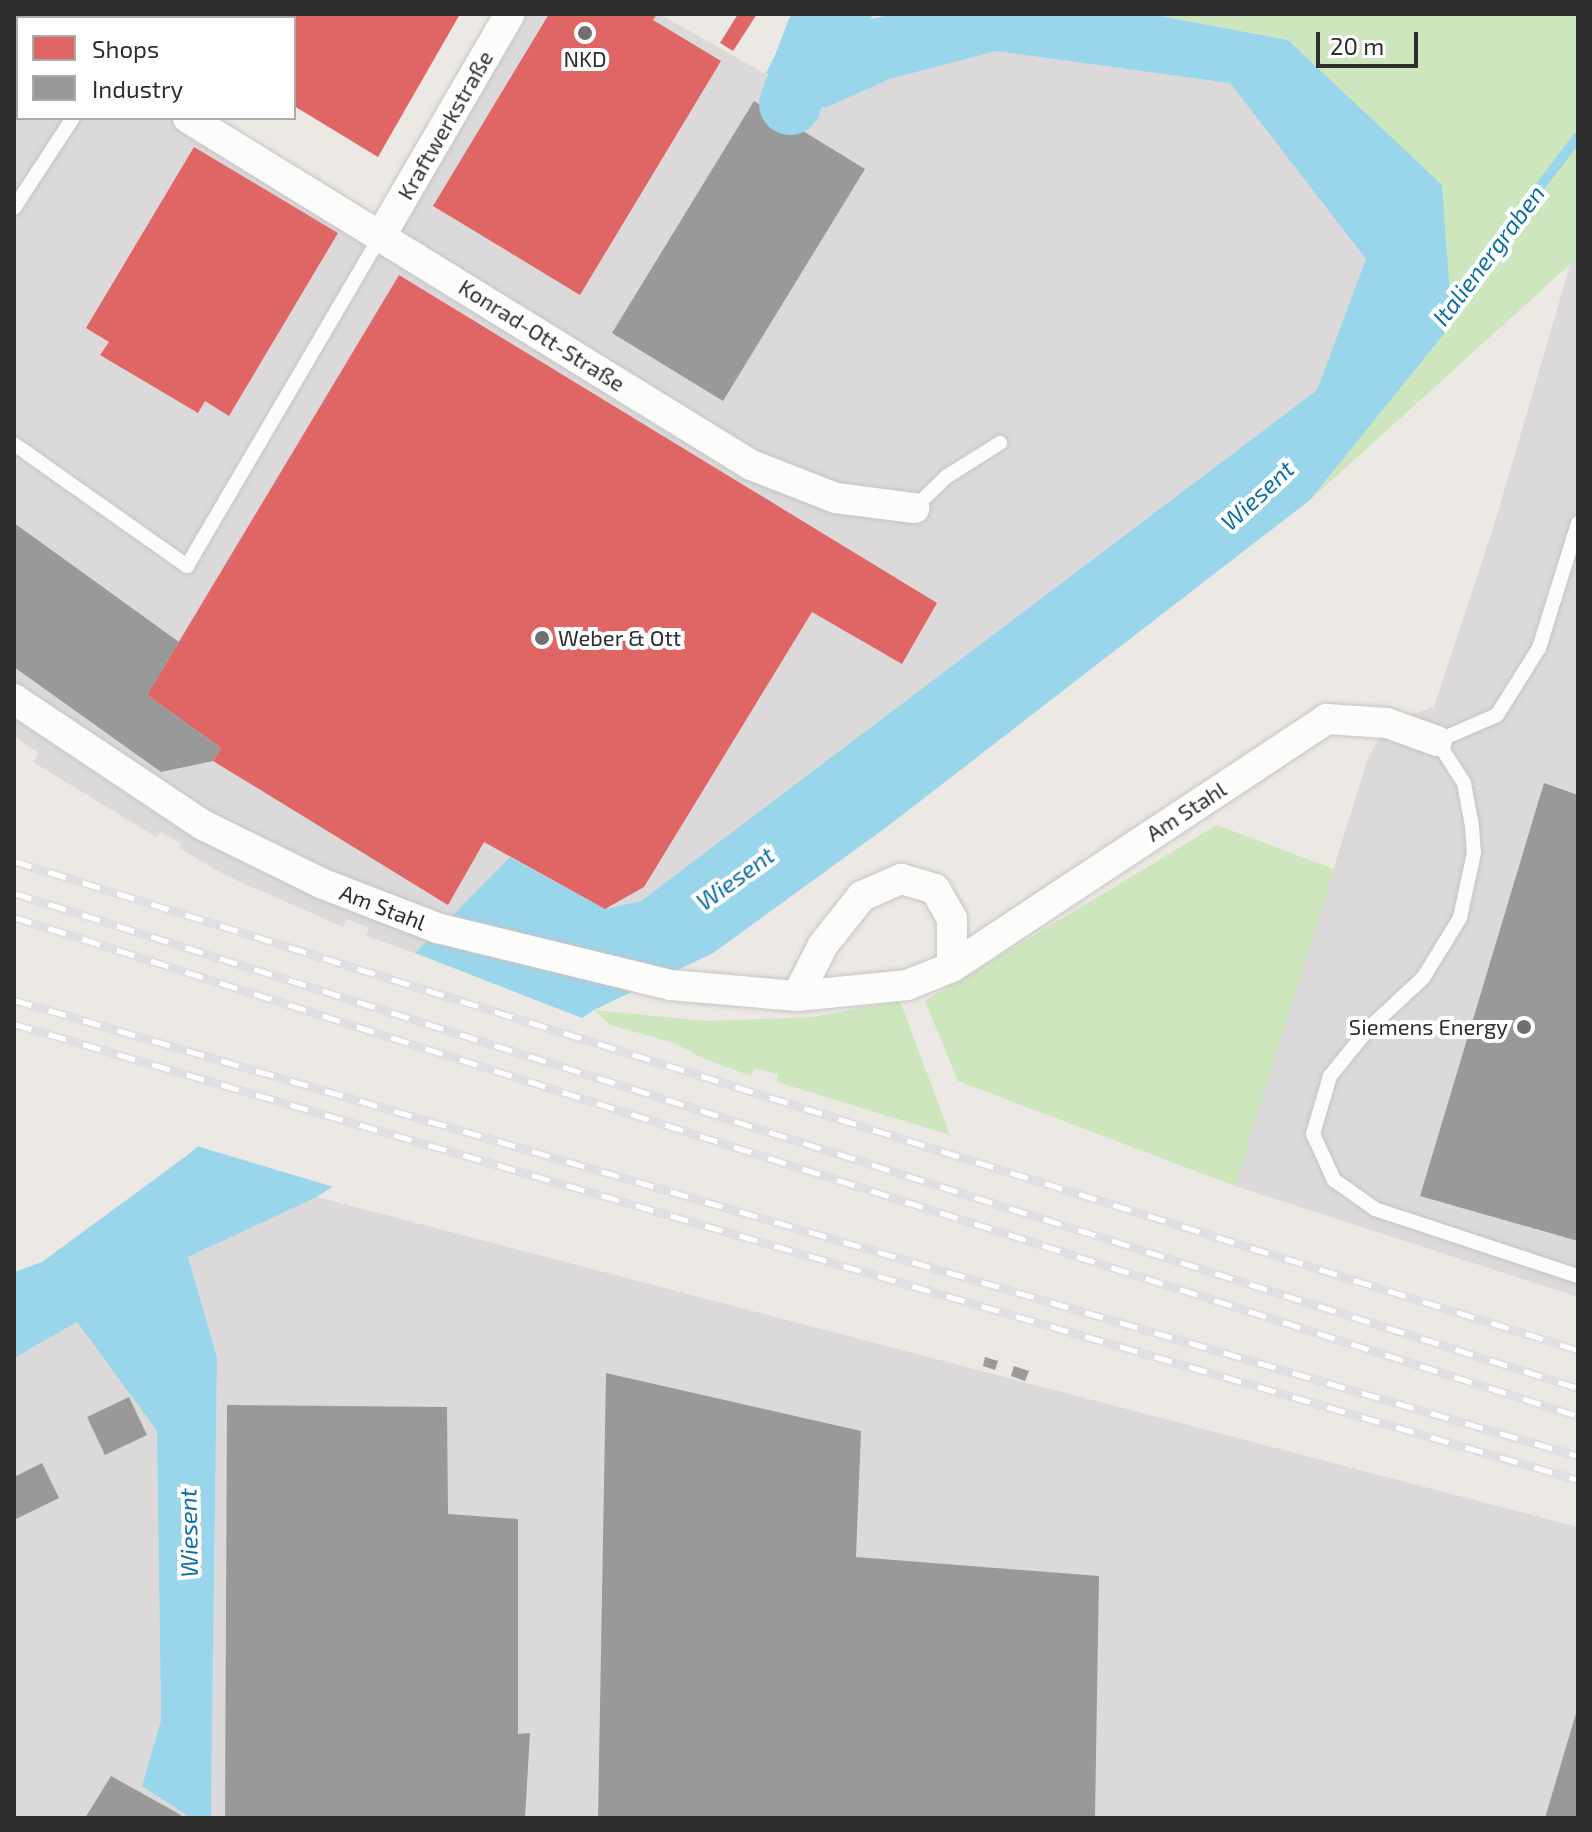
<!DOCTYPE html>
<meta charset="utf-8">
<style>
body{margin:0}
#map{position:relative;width:1592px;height:1832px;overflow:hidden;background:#ece8e4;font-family:"Exo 2",sans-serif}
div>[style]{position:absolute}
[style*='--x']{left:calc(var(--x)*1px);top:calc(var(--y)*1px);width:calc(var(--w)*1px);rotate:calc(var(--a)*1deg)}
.industrial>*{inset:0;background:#dcd9db}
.green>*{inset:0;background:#cee6be}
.water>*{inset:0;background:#99d6ec}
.pier>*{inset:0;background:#ece8e4}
.shops>*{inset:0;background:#e06666}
.industry>*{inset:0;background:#999}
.stream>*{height:10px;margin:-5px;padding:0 5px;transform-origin:5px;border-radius:5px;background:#99d6ec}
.river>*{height:62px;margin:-31px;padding:0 31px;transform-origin:31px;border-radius:31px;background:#99d6ec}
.roads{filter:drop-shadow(0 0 2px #c5c4c5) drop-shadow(0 0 2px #c5c4c5)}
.lane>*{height:14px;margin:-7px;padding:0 7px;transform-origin:7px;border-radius:7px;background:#fcfcfb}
.street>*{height:30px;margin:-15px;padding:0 15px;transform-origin:15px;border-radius:15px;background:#fcfcfb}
.rail>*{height:9px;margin-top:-4.5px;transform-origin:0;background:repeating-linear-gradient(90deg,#fff 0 18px,#dfdfe1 0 36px);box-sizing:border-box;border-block:2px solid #dfdfe1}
.dots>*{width:22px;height:22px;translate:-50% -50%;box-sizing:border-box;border:4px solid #fff;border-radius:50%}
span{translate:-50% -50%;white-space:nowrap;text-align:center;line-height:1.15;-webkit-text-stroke:8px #fff;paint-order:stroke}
.poi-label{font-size:22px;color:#2e2e2e}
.left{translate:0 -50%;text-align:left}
.right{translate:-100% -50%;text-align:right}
.street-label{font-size:22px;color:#2e2e2e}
.water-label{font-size:24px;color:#0d6fa3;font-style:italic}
.frame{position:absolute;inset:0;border:16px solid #2e2e2e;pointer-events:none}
.legend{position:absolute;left:16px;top:16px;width:280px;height:104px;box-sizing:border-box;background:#fff;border:2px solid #ababab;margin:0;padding:10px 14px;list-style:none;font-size:24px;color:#2e2e2e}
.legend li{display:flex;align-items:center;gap:16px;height:40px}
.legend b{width:40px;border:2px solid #ababab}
.scale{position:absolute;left:1316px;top:32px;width:102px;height:36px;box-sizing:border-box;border:4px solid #2e2e2e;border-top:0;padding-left:10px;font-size:24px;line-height:28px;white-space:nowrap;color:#2e2e2e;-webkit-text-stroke:6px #fff;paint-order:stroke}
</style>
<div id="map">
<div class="industrial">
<div style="clip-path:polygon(14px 14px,18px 18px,18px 118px,205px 118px,387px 224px,515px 14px,660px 14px,825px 108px,890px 79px,996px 51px,1230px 82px,1367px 259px,1317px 390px,641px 901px,605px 909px,510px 857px,415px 953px,366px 936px,369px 928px,347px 919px,343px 927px,225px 875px,179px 848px,181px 844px,161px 832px,156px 837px,33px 762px,39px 753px,14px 736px)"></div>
<div style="clip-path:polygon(1578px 257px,1578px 1297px,1235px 1186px,1367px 761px,1387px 723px,1434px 707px,1495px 522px,1570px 265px)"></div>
<div style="clip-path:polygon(317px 1197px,1578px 1527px,1578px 1818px,211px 1818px,217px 1357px,188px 1257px)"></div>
<div style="clip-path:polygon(77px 1322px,157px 1431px,161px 1720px,142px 1786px,191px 1818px,14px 1818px,14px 1358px)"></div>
</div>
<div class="green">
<div style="clip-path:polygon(1151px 14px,1578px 14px,1578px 257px,1310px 500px,1452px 324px,1288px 40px)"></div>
<div style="clip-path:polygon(1217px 825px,1334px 869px,1235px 1186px,958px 1081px,925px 1001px)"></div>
<div style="clip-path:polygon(900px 1001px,950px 1135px,777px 1082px,778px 1074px,754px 1068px,751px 1076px,702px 1058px,674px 1043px,611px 1025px,594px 1010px,706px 1021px,812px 1017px)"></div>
</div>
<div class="water">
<div style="clip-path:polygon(796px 14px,874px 14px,870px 19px,894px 14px,1150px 14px,1288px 40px,1442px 185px,1452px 324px,1310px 500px,888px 826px,713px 953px,594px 1010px,317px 1197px,188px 1257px,217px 1357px,211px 1818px,191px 1818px,142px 1786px,161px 1720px,157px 1431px,77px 1322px,14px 1358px,14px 1272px,42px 1262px,189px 1154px,415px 953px,510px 857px,605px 909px,641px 901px,1317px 390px,1366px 259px,1230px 83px,996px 51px,890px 79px,825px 108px,766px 73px)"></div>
</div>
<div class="pier">
<div style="clip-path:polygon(415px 953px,587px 1020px,337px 1188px,193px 1145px,371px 987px)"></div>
</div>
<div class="shops">
<div style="clip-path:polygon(144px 14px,460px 14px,378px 157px,294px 106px,294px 18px,151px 18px)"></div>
<div style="clip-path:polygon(549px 14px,657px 14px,653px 20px,721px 61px,580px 295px,433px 206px)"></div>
<div style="clip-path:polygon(738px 14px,757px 14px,733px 51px,720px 43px)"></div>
<div style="clip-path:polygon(194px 147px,338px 233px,229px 416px,205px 401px,198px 413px,100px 355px,109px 342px,86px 328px)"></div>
<div style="clip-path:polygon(399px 275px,937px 603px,902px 664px,812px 612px,644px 887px,605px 909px,484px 842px,448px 905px,213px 761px,221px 748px,147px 695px)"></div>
</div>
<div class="industry">
<div style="clip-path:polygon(754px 101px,865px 169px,723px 401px,612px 333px)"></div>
<div style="clip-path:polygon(14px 523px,179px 642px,147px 695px,221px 748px,213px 761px,161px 772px,14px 667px)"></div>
<div style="clip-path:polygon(1544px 783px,1578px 795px,1578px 1241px,1420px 1196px)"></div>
<div style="clip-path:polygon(985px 1357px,998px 1361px,995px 1370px,983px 1366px)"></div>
<div style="clip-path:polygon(1014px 1366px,1029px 1371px,1025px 1381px,1011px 1376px)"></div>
<div style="clip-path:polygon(606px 1373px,861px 1431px,856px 1557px,1099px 1576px,1095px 1818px,598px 1818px)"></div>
<div style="clip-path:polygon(129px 1397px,147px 1435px,105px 1455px,87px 1417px)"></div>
<div style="clip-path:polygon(227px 1405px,447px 1407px,448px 1514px,518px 1519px,518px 1734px,530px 1733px,525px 1818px,225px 1818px)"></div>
<div style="clip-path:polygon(42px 1463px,59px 1498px,14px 1520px,14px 1477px)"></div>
<div style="clip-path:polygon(1577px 1710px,1578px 1818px,1545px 1818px)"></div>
<div style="clip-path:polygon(111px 1776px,172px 1810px,185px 1818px,85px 1818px)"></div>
</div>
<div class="stream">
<div style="--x:1443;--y:314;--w:223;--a:-52.7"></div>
</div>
<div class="river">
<div style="--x:790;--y:104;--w:77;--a:-69.4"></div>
</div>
<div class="roads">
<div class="lane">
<div style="--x:14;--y:208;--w:108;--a:-56.8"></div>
<div style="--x:14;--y:444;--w:212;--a:35.2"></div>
<div style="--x:187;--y:566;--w:381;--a:-59.6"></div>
<div style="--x:914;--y:508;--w:45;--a:-44.1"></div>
<div style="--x:946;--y:477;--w:64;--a:-32.2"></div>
<div style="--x:1578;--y:523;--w:131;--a:107.3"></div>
<div style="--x:1539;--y:648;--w:79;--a:122.1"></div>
<div style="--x:1497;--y:715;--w:65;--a:156.6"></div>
<div style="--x:1437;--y:741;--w:50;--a:57.3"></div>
<div style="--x:1464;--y:783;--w:44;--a:79.5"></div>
<div style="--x:1472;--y:826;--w:27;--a:86"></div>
<div style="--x:1474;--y:853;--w:66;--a:102.2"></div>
<div style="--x:1460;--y:918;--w:70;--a:121.7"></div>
<div style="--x:1423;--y:978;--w:74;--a:137.2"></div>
<div style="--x:1369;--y:1028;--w:62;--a:129.1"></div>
<div style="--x:1330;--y:1076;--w:60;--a:106.3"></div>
<div style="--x:1313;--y:1134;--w:51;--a:65.5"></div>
<div style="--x:1334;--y:1180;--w:50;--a:35.3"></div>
<div style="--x:1375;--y:1209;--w:214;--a:18.3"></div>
</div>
<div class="street">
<div style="--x:17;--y:14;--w:8;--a:30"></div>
<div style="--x:188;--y:118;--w:661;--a:31.65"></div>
<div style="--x:751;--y:465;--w:91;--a:21.2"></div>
<div style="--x:836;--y:498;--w:79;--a:7.3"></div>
<div style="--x:380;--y:237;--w:258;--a:-59.8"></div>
<div style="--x:14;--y:699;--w:227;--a:33.7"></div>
<div style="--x:203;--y:825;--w:134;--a:26.2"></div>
<div style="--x:323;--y:884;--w:122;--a:21.1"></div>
<div style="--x:437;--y:928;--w:241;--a:13.7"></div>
<div style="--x:671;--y:985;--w:126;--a:5"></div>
<div style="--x:797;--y:996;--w:111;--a:-5.7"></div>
<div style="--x:907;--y:985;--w:48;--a:-21.8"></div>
<div style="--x:952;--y:967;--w:449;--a:-33.5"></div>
<div style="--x:1326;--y:719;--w:61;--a:3.8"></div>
<div style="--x:1387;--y:723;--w:53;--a:19.8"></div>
<div style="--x:797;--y:996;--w:57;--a:-63"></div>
<div style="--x:823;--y:945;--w:63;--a:-51.5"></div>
<div style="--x:862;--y:896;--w:43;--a:-23.6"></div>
<div style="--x:901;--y:879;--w:35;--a:16"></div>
<div style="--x:935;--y:889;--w:34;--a:60"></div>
<div style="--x:952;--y:919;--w:48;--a:90"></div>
</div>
</div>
<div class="rail">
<div style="--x:14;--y:861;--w:1639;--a:17.36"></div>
<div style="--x:14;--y:893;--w:1640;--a:17.56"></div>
<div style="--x:14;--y:917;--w:1642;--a:17.7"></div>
<div style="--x:14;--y:1000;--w:1629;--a:16.25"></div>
<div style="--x:14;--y:1024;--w:1629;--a:16.25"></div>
</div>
<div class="dots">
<div style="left:585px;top:33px;background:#706f6e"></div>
<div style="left:542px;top:638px;background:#706f6e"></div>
<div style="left:1524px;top:1027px;background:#706f6e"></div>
</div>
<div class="poi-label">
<span style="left:585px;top:59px">NKD</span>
<span class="left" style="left:558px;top:638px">Weber &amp; Ott</span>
<span class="right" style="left:1508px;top:1027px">Siemens Energy</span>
</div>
<div class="street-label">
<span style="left:445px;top:125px;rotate:-60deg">Kraftwerkstraße</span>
<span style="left:542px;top:335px;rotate:32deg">Konrad-Ott-Straße</span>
<span style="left:1186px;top:811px;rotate:-33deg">Am Stahl</span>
<span style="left:383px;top:907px;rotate:21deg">Am Stahl</span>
</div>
<div class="water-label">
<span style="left:1488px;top:255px;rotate:-53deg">Italienergraben</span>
<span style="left:1257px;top:495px;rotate:-43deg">Wiesent</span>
<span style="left:735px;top:878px;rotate:-36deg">Wiesent</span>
<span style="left:188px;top:1533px;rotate:-91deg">Wiesent</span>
</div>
<div class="frame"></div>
<ul class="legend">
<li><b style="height:22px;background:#e06666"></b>Shops</li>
<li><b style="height:22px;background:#999"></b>Industry</li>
</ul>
<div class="scale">20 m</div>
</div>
